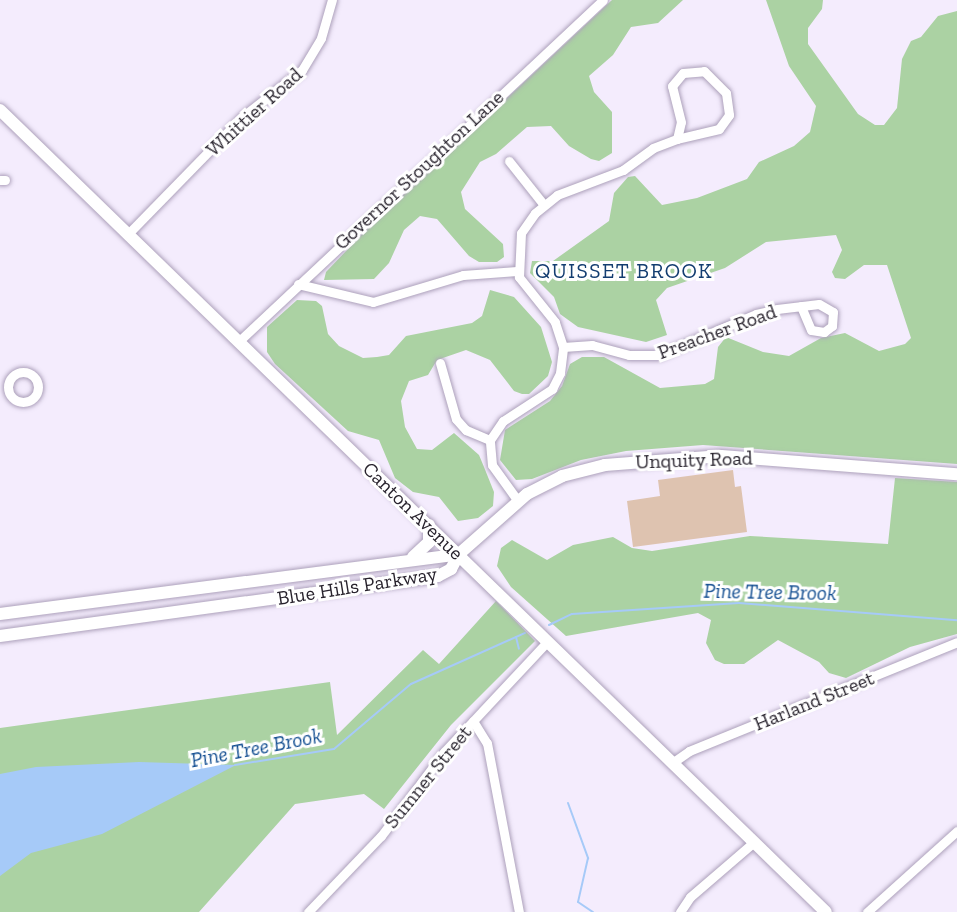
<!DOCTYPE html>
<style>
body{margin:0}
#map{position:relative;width:957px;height:912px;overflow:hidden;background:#f4ecfd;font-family:"Zilla Slab",serif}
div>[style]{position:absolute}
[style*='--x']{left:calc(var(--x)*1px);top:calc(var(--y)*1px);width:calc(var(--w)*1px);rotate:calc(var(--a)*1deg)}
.green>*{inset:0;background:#abd2a3}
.water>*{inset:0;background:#a6caf8}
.stream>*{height:2px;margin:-1px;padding:0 1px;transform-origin:1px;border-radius:1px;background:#a6caf8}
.building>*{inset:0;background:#dec3b0}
.roads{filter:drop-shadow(0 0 2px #ada1bb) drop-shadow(0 0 2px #ada1bb)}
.minor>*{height:9px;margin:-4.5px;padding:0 4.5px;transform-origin:4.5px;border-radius:4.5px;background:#fff}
.minor>.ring{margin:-4.5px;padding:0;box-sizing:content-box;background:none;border:9px solid #fff;border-radius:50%}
.secondary>*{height:12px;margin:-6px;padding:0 6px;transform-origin:6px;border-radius:6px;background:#fff}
span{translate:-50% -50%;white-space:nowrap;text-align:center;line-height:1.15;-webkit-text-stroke:6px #fff;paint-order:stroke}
.street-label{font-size:20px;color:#28232d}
.neighbourhood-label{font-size:21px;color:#133d70;letter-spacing:1.5px}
.water-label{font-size:21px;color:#134e91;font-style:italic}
</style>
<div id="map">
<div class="green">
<div style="clip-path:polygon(612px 0,683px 0,658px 23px,631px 27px,613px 55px,589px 76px,594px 92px,612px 112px,612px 153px,599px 161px,591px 159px,569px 146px,551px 126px,527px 127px,496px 154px,480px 162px,461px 192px,465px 209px,503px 244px,504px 257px,497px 262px,479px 262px,469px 256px,437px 219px,420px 216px,404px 230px,389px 263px,374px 279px,324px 280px,326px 272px,367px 229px)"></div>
<div style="clip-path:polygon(766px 0,823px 0,822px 9px,808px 28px,808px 44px,858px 114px,875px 125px,884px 125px,897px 108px,902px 59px,911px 41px,921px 37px,938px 16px,957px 11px,957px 464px,703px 445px,626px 451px,581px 460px,532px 479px,516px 480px,500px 460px,505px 430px,550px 401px,562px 386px,570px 364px,582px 357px,604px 357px,660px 388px,705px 384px,714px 379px,718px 347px,726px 337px,763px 352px,789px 356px,821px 338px,845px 333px,879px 351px,905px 344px,911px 338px,887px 265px,864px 265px,845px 279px,835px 278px,832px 272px,842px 250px,836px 235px,766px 242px,725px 268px,667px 288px,656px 300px,667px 335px,646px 342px,578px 327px,560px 314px,554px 297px,530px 273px,532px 261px,553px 261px,609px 221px,614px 193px,628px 177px,635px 176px,662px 205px,697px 198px,747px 179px,759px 162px,794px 146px,810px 132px,816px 106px,789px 66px)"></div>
<div style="clip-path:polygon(490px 290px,514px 297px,541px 327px,552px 362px,548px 376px,529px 394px,522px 394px,514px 391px,490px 360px,466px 350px,437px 360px,428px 375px,409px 381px,401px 401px,405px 427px,417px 449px,432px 450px,454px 433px,479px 455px,484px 467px,494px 492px,493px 506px,478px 518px,458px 521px,439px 497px,413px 492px,395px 478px,379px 440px,348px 431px,275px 364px,267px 352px,267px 327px,297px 300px,316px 301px,322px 306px,328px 334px,339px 346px,363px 358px,377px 357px,389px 355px,406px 336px,472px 323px,482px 316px)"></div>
<div style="clip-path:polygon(895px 478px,957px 482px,957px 634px,910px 647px,846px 678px,829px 673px,819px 662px,778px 640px,744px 664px,724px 664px,715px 660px,706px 643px,711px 620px,698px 613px,566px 636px,511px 587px,497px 566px,501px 548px,512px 540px,547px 560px,573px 545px,613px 537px,632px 548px,652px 551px,750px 536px,888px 544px)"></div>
<div style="clip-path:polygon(496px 601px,535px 641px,451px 725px,384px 809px,364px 794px,295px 804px,199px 912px,0 912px,0 728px,330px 682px,337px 735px,423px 650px,439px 664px)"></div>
</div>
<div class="water">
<div style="clip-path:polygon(139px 762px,236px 765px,102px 834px,31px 853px,0 876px,0 774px,36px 767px)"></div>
</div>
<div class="stream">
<div style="--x:549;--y:625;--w:25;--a:-26"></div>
<div style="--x:572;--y:614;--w:167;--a:-3.8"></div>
<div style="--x:739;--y:603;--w:219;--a:4.5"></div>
<div style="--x:516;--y:637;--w:12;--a:76"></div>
<div style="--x:235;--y:765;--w:100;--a:-9.2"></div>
<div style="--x:334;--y:749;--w:101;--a:-40.2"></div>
<div style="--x:411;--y:684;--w:125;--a:-24.1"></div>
<div style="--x:568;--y:803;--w:59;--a:70"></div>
<div style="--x:588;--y:858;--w:45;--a:102.8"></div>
<div style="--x:578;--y:902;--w:18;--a:34"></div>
</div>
<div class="building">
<div style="clip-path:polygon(733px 470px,735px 487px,741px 486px,747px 532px,633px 547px,627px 501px,660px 496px,658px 480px)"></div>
</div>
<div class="roads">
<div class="minor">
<div style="--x:509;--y:161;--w:56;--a:51.5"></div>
<div style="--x:0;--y:180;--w:5;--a:0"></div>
<div style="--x:127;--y:235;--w:165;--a:-45.7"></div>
<div style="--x:242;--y:117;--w:76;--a:-38.1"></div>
<div style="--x:302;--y:70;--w:37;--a:-59"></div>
<div style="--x:321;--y:38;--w:40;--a:-74"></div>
<div style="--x:298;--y:284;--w:77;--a:13.5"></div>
<div style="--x:373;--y:302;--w:94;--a:-16.7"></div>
<div style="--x:463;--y:275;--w:54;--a:-4.2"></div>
<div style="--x:238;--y:342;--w:500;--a:-43.14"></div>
<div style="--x:563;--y:347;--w:29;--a:-4"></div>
<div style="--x:592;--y:345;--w:38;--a:15"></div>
<div style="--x:629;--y:355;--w:30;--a:0"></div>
<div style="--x:659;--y:355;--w:105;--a:-22.9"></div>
<div style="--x:756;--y:314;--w:22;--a:-13"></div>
<div style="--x:777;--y:309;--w:42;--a:-6.8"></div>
<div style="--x:819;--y:304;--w:16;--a:30"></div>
<div style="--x:833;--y:312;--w:14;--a:94"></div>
<div style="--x:832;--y:326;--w:10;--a:143"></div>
<div style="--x:824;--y:332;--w:13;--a:-171"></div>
<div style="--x:811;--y:330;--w:26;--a:-113"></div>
<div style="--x:440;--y:363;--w:58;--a:74.1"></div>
<div style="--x:456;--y:419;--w:15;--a:48"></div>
<div style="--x:466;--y:430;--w:26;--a:23"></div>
<div class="ring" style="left:8px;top:372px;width:21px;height:21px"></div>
<div style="--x:518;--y:501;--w:44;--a:-125.8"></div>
<div style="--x:492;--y:465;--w:25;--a:-95"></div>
<div style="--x:490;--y:440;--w:23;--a:-56"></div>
<div style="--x:503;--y:421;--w:59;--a:-33.1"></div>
<div style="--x:552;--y:389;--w:18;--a:-63"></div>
<div style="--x:560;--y:373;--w:26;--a:-83"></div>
<div style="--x:563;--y:347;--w:26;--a:-108"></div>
<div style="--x:555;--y:322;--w:58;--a:-128.7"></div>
<div style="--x:519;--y:277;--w:44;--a:-87.4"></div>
<div style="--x:521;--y:233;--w:24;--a:-55"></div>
<div style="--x:535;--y:213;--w:28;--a:-39"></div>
<div style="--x:557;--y:195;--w:71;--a:-20.7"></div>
<div style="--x:623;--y:170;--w:37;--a:-36"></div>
<div style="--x:653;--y:148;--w:26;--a:-21"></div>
<div style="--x:677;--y:139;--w:17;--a:-77"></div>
<div style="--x:681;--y:122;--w:37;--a:-104"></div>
<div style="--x:672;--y:86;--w:17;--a:-50"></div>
<div style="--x:683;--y:73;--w:21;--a:-5"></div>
<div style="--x:704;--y:71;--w:31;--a:45"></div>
<div style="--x:726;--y:93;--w:22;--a:82"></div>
<div style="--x:729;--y:115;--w:17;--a:126"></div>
<div style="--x:719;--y:129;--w:43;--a:166.6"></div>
<div style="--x:473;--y:721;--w:26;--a:58"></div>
<div style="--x:487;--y:743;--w:172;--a:79.3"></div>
<div style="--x:672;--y:763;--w:21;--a:-35"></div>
<div style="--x:689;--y:751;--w:289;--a:-22.1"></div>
<div style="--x:308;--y:912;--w:105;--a:-46.2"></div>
<div style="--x:381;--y:836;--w:105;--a:-53.1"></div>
<div style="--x:444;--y:752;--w:152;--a:-46.9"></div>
<div style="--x:680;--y:912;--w:18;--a:-56"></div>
<div style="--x:690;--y:897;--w:84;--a:-40.7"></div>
<div style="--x:867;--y:912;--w:121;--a:-42"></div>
</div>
<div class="secondary">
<div style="--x:0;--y:110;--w:1151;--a:44.16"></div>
<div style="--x:413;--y:557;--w:22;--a:-43"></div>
<div style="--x:429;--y:542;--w:17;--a:-90"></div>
<div style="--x:0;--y:614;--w:463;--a:-7.4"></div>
<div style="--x:0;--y:636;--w:442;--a:-7.8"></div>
<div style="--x:438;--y:576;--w:15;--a:-28"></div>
<div style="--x:451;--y:569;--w:17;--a:-62"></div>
<div style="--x:459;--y:554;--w:91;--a:-41.4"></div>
<div style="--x:527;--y:494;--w:39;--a:-27"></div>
<div style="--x:562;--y:476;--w:44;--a:-14.3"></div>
<div style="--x:605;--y:465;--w:116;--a:-4.4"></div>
<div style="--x:721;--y:456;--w:237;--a:4.4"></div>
</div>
</div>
<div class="street-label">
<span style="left:254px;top:112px;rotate:-42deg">Whittier Road</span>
<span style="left:419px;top:170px;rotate:-43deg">Governor Stoughton Lane</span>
<span style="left:717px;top:332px;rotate:-20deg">Preacher Road</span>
<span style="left:694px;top:460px;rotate:-2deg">Unquity Road</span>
<span style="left:413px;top:511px;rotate:44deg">Canton Avenue</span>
<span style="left:357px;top:586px;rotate:-9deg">Blue Hills Parkway</span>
<span style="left:814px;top:701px;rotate:-22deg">Harland Street</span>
<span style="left:428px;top:777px;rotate:-51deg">Sumner Street</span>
</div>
<div class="neighbourhood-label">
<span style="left:624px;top:271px">QUISSET BROOK</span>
</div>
<div class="water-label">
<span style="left:770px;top:592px;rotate:1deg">Pine Tree Brook</span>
<span style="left:256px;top:748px;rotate:-11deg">Pine Tree Brook</span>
</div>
</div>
